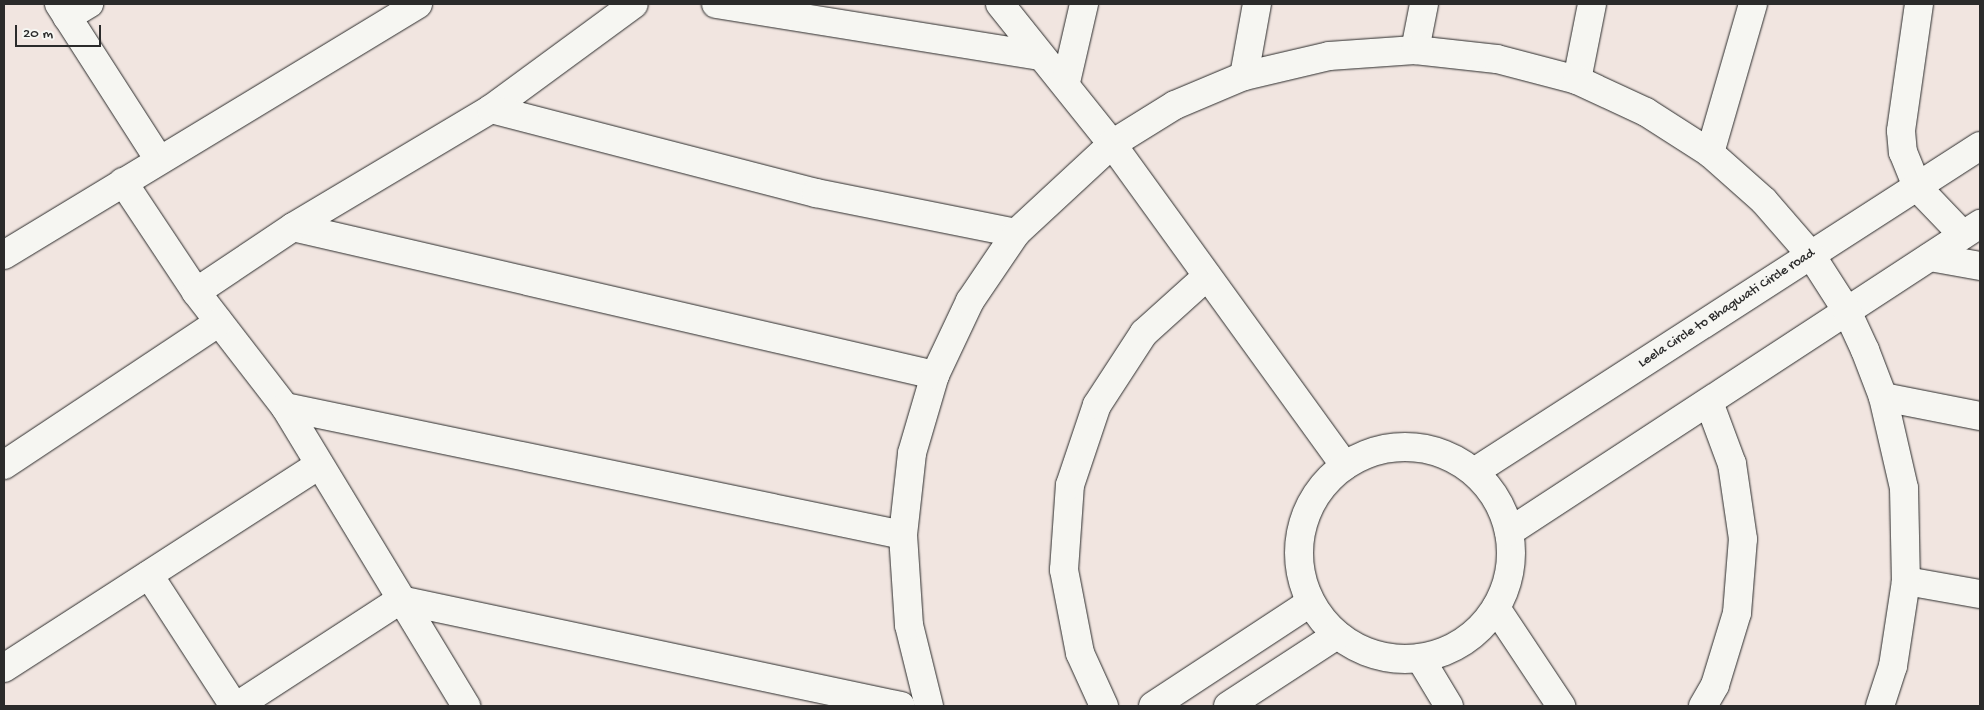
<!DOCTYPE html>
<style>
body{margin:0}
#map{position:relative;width:1984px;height:710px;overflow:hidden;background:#f1e5e0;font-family:"Gochi Hand",sans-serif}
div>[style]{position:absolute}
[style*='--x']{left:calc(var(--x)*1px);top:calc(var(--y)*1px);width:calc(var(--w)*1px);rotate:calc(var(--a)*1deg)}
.roads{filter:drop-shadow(0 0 1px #2b2b2b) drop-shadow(0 0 1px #2b2b2b)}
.minor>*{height:28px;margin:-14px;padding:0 14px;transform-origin:14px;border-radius:14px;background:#f6f6f2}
.minor>.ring{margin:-14px;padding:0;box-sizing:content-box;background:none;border:28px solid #f6f6f2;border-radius:50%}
span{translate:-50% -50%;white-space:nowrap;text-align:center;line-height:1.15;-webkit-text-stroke:4px #f6f6f2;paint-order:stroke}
.street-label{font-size:14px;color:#2b2b2b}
.frame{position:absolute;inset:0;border:5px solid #2b2b2b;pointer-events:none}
.scale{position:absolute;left:15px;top:25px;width:86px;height:22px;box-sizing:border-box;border:2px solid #2b2b2b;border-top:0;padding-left:6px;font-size:15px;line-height:18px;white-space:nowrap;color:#2b2b2b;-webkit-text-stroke:4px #f6f6f2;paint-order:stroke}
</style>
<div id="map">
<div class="roads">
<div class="minor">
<div style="--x:59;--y:4;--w:185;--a:57.3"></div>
<div style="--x:716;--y:4;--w:328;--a:9.1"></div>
<div style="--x:1000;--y:4;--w:179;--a:51.3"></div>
<div style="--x:1112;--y:144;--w:397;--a:54.1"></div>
<div style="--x:1919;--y:4;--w:128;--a:98.1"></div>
<div style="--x:1901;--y:131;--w:21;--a:85"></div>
<div style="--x:1903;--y:152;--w:38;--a:68"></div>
<div style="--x:1917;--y:187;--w:66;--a:46.2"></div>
<div style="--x:67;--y:17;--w:26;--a:-31"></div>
<div style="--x:1415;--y:50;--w:47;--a:-78.9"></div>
<div style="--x:1244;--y:76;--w:73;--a:-79.8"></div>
<div style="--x:1577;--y:80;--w:77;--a:-78.8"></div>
<div style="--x:1066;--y:82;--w:80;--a:-77"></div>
<div style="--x:491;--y:109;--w:177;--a:-36.3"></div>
<div style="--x:1710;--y:153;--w:155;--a:-73.9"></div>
<div style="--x:123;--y:182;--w:132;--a:56.4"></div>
<div style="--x:196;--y:292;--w:145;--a:52.3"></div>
<div style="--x:285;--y:407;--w:350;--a:58.8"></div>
<div style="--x:293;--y:227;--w:659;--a:12.98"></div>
<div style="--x:4;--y:255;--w:484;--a:-31.2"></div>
<div style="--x:1930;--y:257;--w:51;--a:10.2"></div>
<div style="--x:196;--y:292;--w:117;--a:-33.8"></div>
<div style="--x:293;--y:227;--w:230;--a:-30.8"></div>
<div style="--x:491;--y:109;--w:336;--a:14.5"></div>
<div style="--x:816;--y:193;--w:204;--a:11.3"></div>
<div style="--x:1883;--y:397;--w:99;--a:11.1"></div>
<div style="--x:285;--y:407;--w:631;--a:11.7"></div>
<div class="ring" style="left:1299px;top:447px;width:184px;height:184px"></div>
<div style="--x:4;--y:465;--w:258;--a:-33.6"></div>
<div style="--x:1474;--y:472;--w:602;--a:-32.79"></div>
<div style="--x:1509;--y:532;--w:563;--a:-33.18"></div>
<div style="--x:149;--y:575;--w:156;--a:57"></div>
<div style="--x:1906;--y:581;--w:75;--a:10"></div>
<div style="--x:1496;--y:608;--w:118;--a:56.4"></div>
<div style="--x:1420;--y:658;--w:56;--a:58.9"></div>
<div style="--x:4;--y:668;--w:375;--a:-32.8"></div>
<div style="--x:237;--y:706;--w:194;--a:-33"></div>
<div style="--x:400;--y:600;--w:512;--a:11.95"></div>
<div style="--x:929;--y:706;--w:83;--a:-103.9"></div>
<div style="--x:909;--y:625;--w:90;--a:-93.8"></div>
<div style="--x:903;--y:535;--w:82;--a:-83.7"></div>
<div style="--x:912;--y:453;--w:81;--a:-73.6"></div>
<div style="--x:935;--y:375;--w:82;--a:-64.7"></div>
<div style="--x:970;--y:301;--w:82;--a:-55.9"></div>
<div style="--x:1016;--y:233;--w:131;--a:-42.8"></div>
<div style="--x:1112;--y:144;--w:74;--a:-31.8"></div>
<div style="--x:1175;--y:105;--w:75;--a:-22.8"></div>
<div style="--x:1244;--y:76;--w:87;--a:-13.2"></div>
<div style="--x:1329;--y:56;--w:86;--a:-4"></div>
<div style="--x:1415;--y:50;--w:82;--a:6.3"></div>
<div style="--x:1497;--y:59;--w:83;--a:14.7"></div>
<div style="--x:1577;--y:80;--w:76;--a:24.9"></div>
<div style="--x:1646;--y:112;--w:76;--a:32.6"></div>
<div style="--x:1710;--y:153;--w:72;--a:41.6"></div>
<div style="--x:1764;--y:201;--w:72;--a:49"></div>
<div style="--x:1811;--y:255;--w:67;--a:57.3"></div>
<div style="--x:1847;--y:311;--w:43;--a:65.2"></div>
<div style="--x:1865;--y:350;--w:50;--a:69"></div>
<div style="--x:1883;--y:397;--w:93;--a:77"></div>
<div style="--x:1904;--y:488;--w:93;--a:88.8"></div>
<div style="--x:1906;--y:581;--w:86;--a:98.7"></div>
<div style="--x:1893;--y:666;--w:42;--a:108"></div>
<div style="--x:1104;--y:706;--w:58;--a:-114.4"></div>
<div style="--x:1080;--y:653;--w:85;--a:-100.9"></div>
<div style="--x:1064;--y:570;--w:85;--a:-86"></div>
<div style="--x:1070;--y:485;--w:84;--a:-71.4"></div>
<div style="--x:1097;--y:405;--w:86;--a:-56.9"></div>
<div style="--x:1144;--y:333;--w:85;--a:-42.1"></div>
<div style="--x:1153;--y:706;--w:188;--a:-33.3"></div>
<div style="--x:1228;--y:706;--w:130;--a:-33.1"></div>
<div style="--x:1703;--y:706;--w:24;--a:-60"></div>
<div style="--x:1715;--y:685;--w:75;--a:-73"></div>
<div style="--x:1737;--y:613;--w:74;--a:-85.4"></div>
<div style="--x:1743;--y:539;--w:76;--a:-98.3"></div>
<div style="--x:1732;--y:464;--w:66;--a:-110.4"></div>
</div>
</div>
<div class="street-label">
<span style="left:1727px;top:309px;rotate:-33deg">Leela Circle to Bhagwati Circle road</span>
</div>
<div class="frame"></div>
<div class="scale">20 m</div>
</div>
